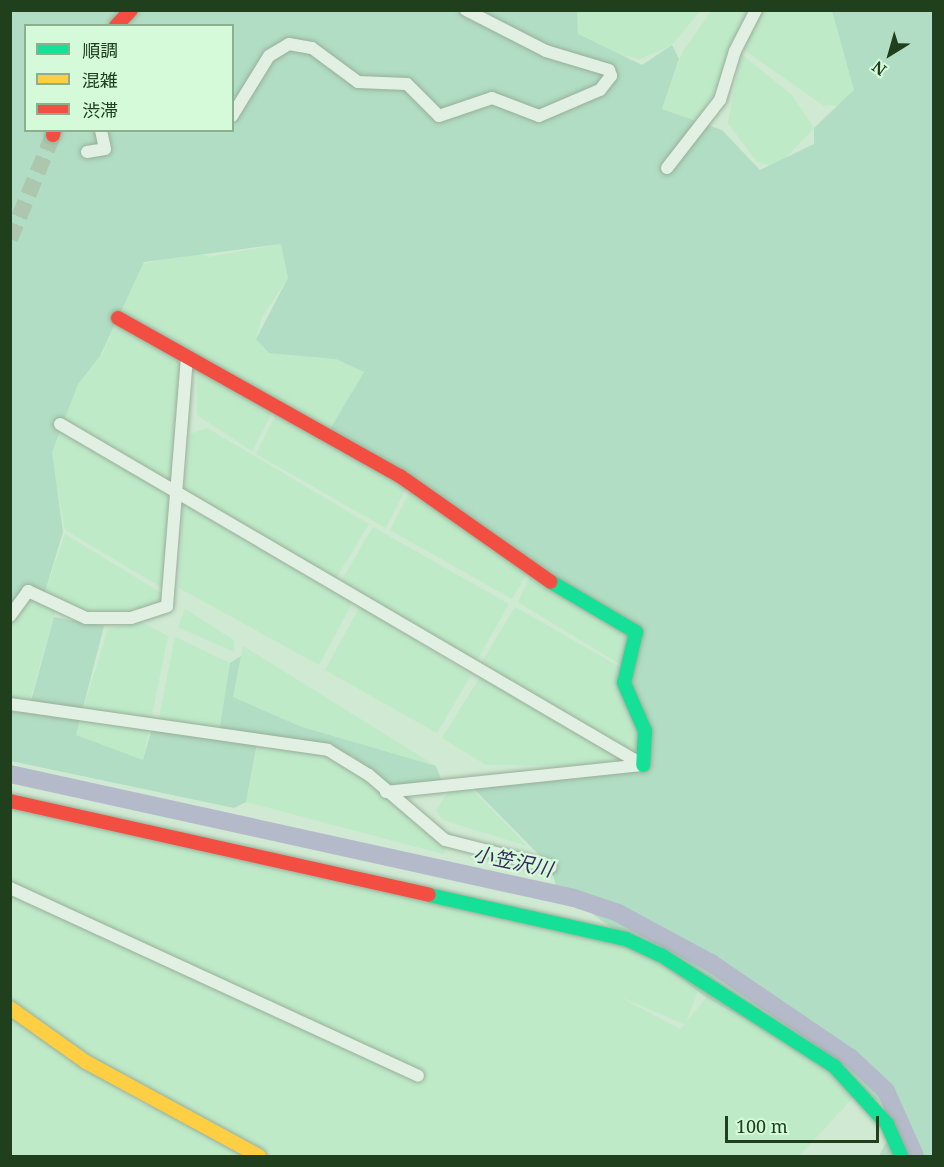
<!DOCTYPE html>
<meta charset="utf-8">
<style>
body{margin:0}
#map{position:relative;width:944px;height:1167px;overflow:hidden;background:#cfe9d2;font-family:"Noto Serif","Noto Sans JP",serif}
div>[style]{position:absolute}
[style*='--x']{left:calc(var(--x)*1px);top:calc(var(--y)*1px);width:calc(var(--w)*1px);rotate:calc(var(--a)*1deg)}
.farmland>*{inset:0;background:#beeac8}
.green>*{inset:0;background:#b0ddc3}
.river>*{height:18px;margin:-9px;padding:0 9px;transform-origin:9px;border-radius:9px;background:#b5baca}
.secondary-tunnel>*{height:16px;margin-top:-8px;transform-origin:0;background:repeating-linear-gradient(90deg,#acc7ae 0 16px,transparent 0 24px)}
.roads{filter:drop-shadow(0 0 2px #98ae99) drop-shadow(0 0 2px #98ae99)}
.street>*{height:12px;margin:-6px;padding:0 6px;transform-origin:6px;border-radius:6px;background:#e1f0e3}
.fast>*{height:14px;margin:-7px;padding:0 7px;transform-origin:7px;border-radius:7px;background:#16e098}
.slow>*{height:14px;margin:-7px;padding:0 7px;transform-origin:7px;border-radius:7px;background:#ffcf43}
.jam>*{height:14px;margin:-7px;padding:0 7px;transform-origin:7px;border-radius:7px;background:#f24e42}
span{translate:-50% -50%;white-space:nowrap;text-align:center;line-height:1.15;-webkit-text-stroke:4.5px #d4fad9;paint-order:stroke}
.water-label{font-size:20px;color:#3e2a61;font-style:italic}
.frame{position:absolute;inset:0;border:12px solid #203f1d;pointer-events:none}
.legend{position:absolute;left:24px;top:24px;width:210px;height:108px;box-sizing:border-box;background:#d4fad9;border:2px solid #8caf8e;margin:0;padding:8px 10px;list-style:none;font-size:18px;color:#203f1d}
.legend li{display:flex;align-items:center;gap:12px;height:30px}
.legend b{width:30px;border:2px solid #8caf8e}
.north{position:absolute;left:860px;top:24px;width:60px;height:60px;-webkit-text-stroke:4px #d4fad9;paint-order:stroke;rotate:217deg;font-size:16px;font-weight:700;line-height:24px;text-align:center;color:#203f1d}
.north::after{content:'';display:block;margin:auto;width:21px;height:27px;background:#203f1d;clip-path:polygon(50% 0,100% 100%,50% 72%,0 100%)}
.scale{position:absolute;left:725px;top:1116px;width:154px;height:27px;box-sizing:border-box;border:3px solid #203f1d;border-top:0;padding-left:8px;font-size:18px;line-height:21px;white-space:nowrap;color:#203f1d;-webkit-text-stroke:4px #d4fad9;paint-order:stroke}
</style>
<div id="map">
<div class="farmland">
<div style="clip-path:polygon(577px 11px,700px 11px,672px 45px,640px 59px,591px 47px,578px 34px)"></div>
<div style="clip-path:polygon(711px 11px,749px 11px,724px 76px,697px 122px,662px 109px,682px 53px)"></div>
<div style="clip-path:polygon(763px 11px,832px 11px,854px 90px,841px 105px,824px 106px,743px 49px)"></div>
<div style="clip-path:polygon(741px 54px,791px 94px,814px 128px,777px 167px,757px 162px,728px 123px)"></div>
<div style="clip-path:polygon(281px 244px,288px 278px,262px 317px,256px 339px,333px 357px,364px 372px,336px 420px,343px 442px,119px 314px,143px 264px,195px 252px,209px 257px)"></div>
<div style="clip-path:polygon(115px 324px,187px 359px,170px 489px,60px 424px,80px 378px,103px 353px)"></div>
<div style="clip-path:polygon(197px 366px,273px 411px,252px 451px,197px 415px)"></div>
<div style="clip-path:polygon(278px 410px,407px 486px,386px 528px,256px 454px)"></div>
<div style="clip-path:polygon(55px 428px,170px 493px,171px 593px,65px 530px,51px 456px)"></div>
<div style="clip-path:polygon(207px 428px,369px 524px,332px 585px,184px 497px,190px 434px)"></div>
<div style="clip-path:polygon(413px 486px,530px 568px,512px 599px,390px 530px)"></div>
<div style="clip-path:polygon(183px 504px,352px 603px,319px 665px,179px 588px)"></div>
<div style="clip-path:polygon(373px 527px,509px 604px,473px 667px,337px 588px)"></div>
<div style="clip-path:polygon(65px 534px,166px 596px,164px 607px,106px 622px,56px 609px,28px 706px,11px 704px,11px 622px,27px 597px,43px 598px)"></div>
<div style="clip-path:polygon(533px 570px,635px 635px,626px 668px,518px 602px)"></div>
<div style="clip-path:polygon(360px 606px,471px 675px,437px 733px,325px 670px)"></div>
<div style="clip-path:polygon(515px 607px,622px 668px,643px 761px,477px 670px)"></div>
<div style="clip-path:polygon(185px 609px,234px 640px,234px 652px,178px 627px)"></div>
<div style="clip-path:polygon(141px 622px,168px 636px,143px 760px,75px 735px,108px 629px)"></div>
<div style="clip-path:polygon(175px 637px,230px 663px,219px 732px,158px 722px)"></div>
<div style="clip-path:polygon(243px 646px,436px 766px,302px 727px,233px 697px)"></div>
<div style="clip-path:polygon(480px 677px,572px 730px,633px 766px,486px 765px,442px 738px)"></div>
<div style="clip-path:polygon(257px 747px,320px 749px,362px 769px,448px 847px,443px 854px,246px 802px)"></div>
<div style="clip-path:polygon(468px 785px,527px 846px,443px 820px,436px 811px,451px 787px)"></div>
<div style="clip-path:polygon(evenodd,11px 801px,590px 928px,701px 983px,686px 1022px,713px 990px,861px 1089px,799px 1156px,11px 1156px,10px 1013px,141px 1104px,180px 1116px,11px 1006px,11px 801px,618px 996px,684px 1024px,684px 1025px,680px 1029px,618px 996px)"></div>
</div>
<div class="green">
<div style="clip-path:polygon(evenodd,11px 11px,577px 11px,578px 34px,642px 65px,672px 45px,679px 59px,662px 109px,722px 130px,760px 170px,814px 144px,814px 128px,854px 90px,832px 11px,933px 11px,933px 1156px,879px 1156px,899px 1117px,842px 1073px,707px 998px,556px 887px,551px 867px,470px 785px,643px 765px,645px 733px,624px 683px,636px 632px,326px 436px,364px 372px,336px 359px,269px 353px,256px 339px,288px 278px,281px 244px,144px 262px,100px 356px,78px 384px,52px 452px,63px 532px,43px 598px,28px 591px,11px 616px,11px 11px,26px 26px,232px 26px,232px 130px,26px 130px,26px 26px)"></div>
<div style="clip-path:polygon(54px 617px,104px 626px,76px 735px,143px 760px,152px 728px,219px 732px,230px 663px,241px 656px,233px 697px,302px 727px,436px 766px,443px 784px,390px 791px,353px 756px,258px 738px,246px 802px,234px 808px,11px 761px,10px 712px,28px 712px)"></div>
</div>
<div class="river">
<div style="--x:10;--y:774;--w:577;--a:12.4"></div>
<div style="--x:574;--y:898;--w:46;--a:18.8"></div>
<div style="--x:618;--y:913;--w:106;--a:28.3"></div>
<div style="--x:711;--y:963;--w:169;--a:34.2"></div>
<div style="--x:851;--y:1058;--w:48;--a:43.3"></div>
<div style="--x:886;--y:1091;--w:71;--a:66"></div>
</div>
<div class="secondary-tunnel">
<div style="--x:10;--y:239;--w:113;--a:-67.5"></div>
</div>
<div class="roads">
<div class="street">
<div style="--x:232;--y:116;--w:70;--a:-58.3"></div>
<div style="--x:269;--y:56;--w:23;--a:-31"></div>
<div style="--x:289;--y:44;--w:23;--a:10"></div>
<div style="--x:312;--y:48;--w:57;--a:36.5"></div>
<div style="--x:358;--y:82;--w:49;--a:2.3"></div>
<div style="--x:407;--y:84;--w:45;--a:45"></div>
<div style="--x:439;--y:116;--w:56;--a:-18.8"></div>
<div style="--x:492;--y:98;--w:50;--a:21"></div>
<div style="--x:539;--y:116;--w:66;--a:-23.1"></div>
<div style="--x:600;--y:90;--w:18;--a:-52"></div>
<div style="--x:611;--y:76;--w:6;--a:-108"></div>
<div style="--x:609;--y:70;--w:66;--a:-163.2"></div>
<div style="--x:546;--y:51;--w:90;--a:-152.9"></div>
<div style="--x:87;--y:152;--w:18;--a:-9"></div>
<div style="--x:105;--y:149;--w:19;--a:-102"></div>
<div style="--x:667;--y:168;--w:86;--a:-52.1"></div>
<div style="--x:720;--y:100;--w:51;--a:-73"></div>
<div style="--x:735;--y:51;--w:46;--a:-62.9"></div>
<div style="--x:60;--y:424;--w:675;--a:30.32"></div>
<div style="--x:10;--y:616;--w:31;--a:-54"></div>
<div style="--x:28;--y:591;--w:64;--a:25"></div>
<div style="--x:86;--y:618;--w:45;--a:0"></div>
<div style="--x:131;--y:618;--w:38;--a:-18"></div>
<div style="--x:167;--y:606;--w:248;--a:-85.4"></div>
<div style="--x:10;--y:704;--w:321;--a:8.2"></div>
<div style="--x:328;--y:750;--w:48;--a:31.4"></div>
<div style="--x:369;--y:775;--w:100;--a:40.5"></div>
<div style="--x:445;--y:840;--w:109;--a:14.3"></div>
<div style="--x:386;--y:792;--w:257;--a:-6"></div>
<div style="--x:10;--y:888;--w:449;--a:24.7"></div>
</div>
<div class="fast">
<div style="--x:551;--y:582;--w:99;--a:30.5"></div>
<div style="--x:636;--y:632;--w:52;--a:103.2"></div>
<div style="--x:624;--y:683;--w:52;--a:66.4"></div>
<div style="--x:645;--y:731;--w:34;--a:93"></div>
<div style="--x:429;--y:895;--w:202;--a:12.6"></div>
<div style="--x:626;--y:939;--w:38;--a:25"></div>
<div style="--x:661;--y:955;--w:206;--a:32.7"></div>
<div style="--x:834;--y:1066;--w:79;--a:47.6"></div>
<div style="--x:887;--y:1124;--w:35;--a:66"></div>
</div>
<div class="slow">
<div style="--x:10;--y:1008;--w:93;--a:35.4"></div>
<div style="--x:86;--y:1062;--w:197;--a:28.5"></div>
</div>
<div class="jam">
<div style="--x:116;--y:26;--w:22;--a:-47"></div>
<div style="--x:53;--y:135;--w:5;--a:-79"></div>
<div style="--x:118;--y:318;--w:323;--a:29.3"></div>
<div style="--x:400;--y:476;--w:184;--a:35.1"></div>
<div style="--x:10;--y:801;--w:429;--a:12.6"></div>
</div>
</div>
<div class="water-label">
<span style="left:513px;top:861px;rotate:12deg">小笠沢川</span>
</div>
<div class="frame"></div>
<ul class="legend">
<li><b style="height:8px;background:#16e098"></b>順調</li>
<li><b style="height:8px;background:#ffcf43"></b>混雑</li>
<li><b style="height:8px;background:#f24e42"></b>渋滞</li>
</ul>
<div class="north">N</div>
<div class="scale">100 m</div>
</div>
